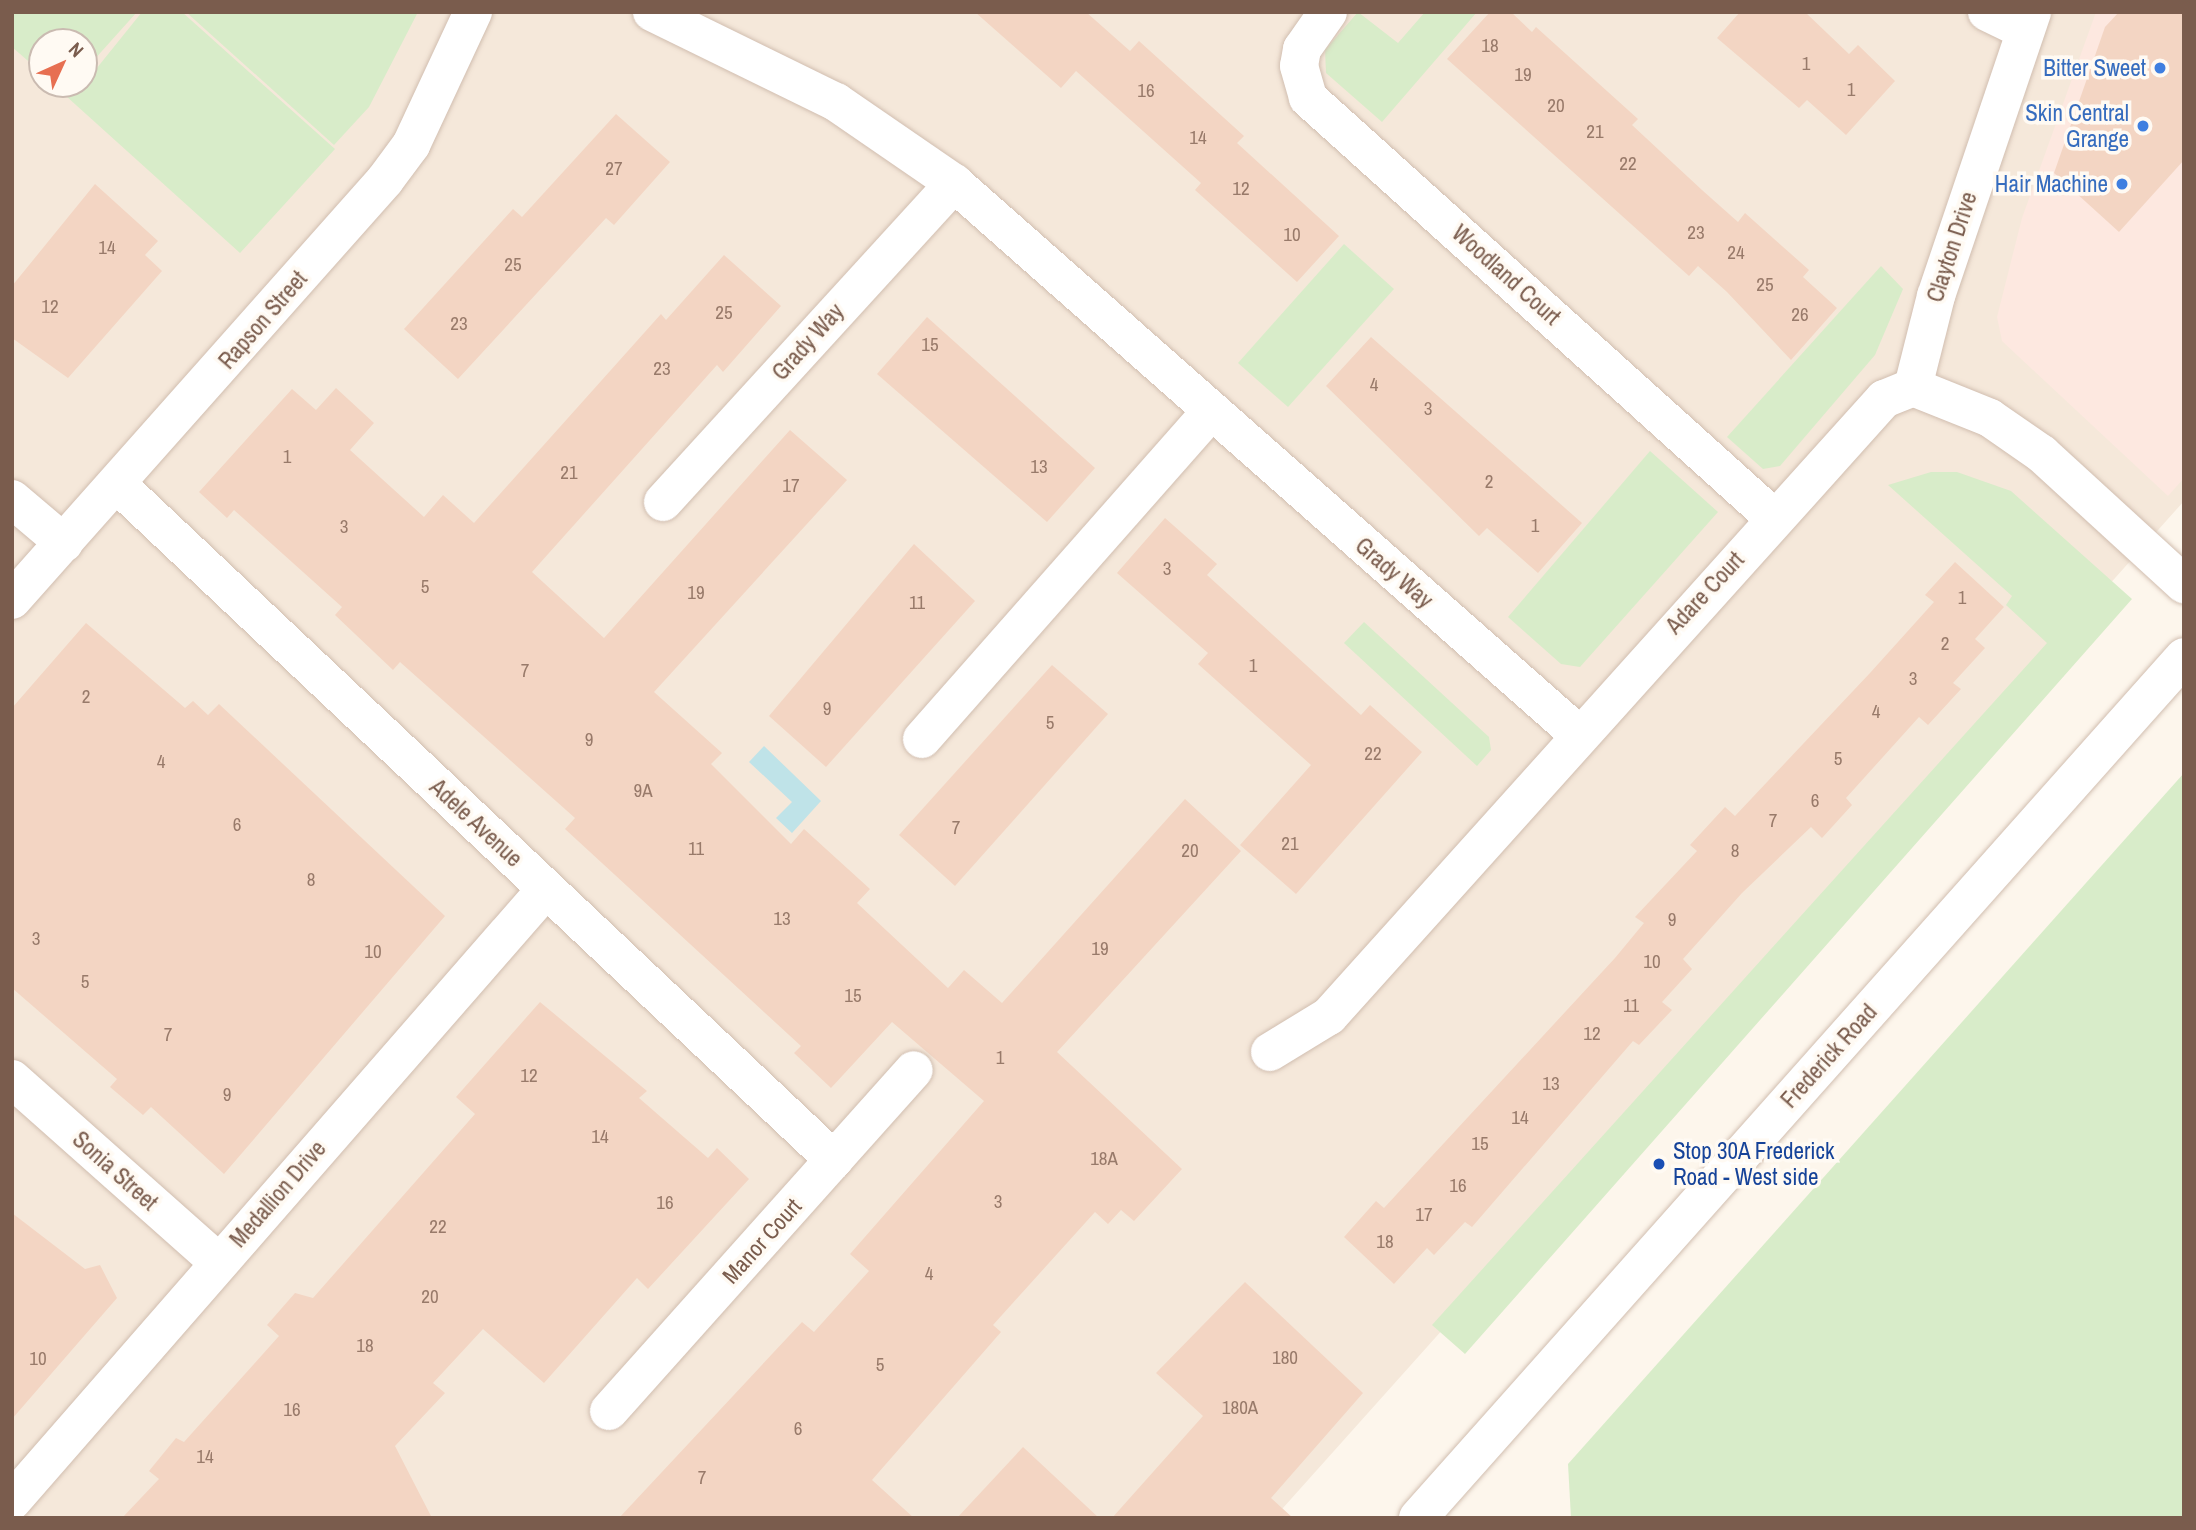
<!DOCTYPE html>
<style>
body{margin:0}
#map{position:relative;width:2196px;height:1530px;overflow:hidden;background:#fdf6ec;font-family:"Archivo Narrow",sans-serif}
div>[style]{position:absolute}
[style*='--x']{left:calc(var(--x)*1px);top:calc(var(--y)*1px);width:calc(var(--w)*1px);rotate:calc(var(--a)*1deg)}
.residential>*{inset:0;background:#f5e8da}
.commercial>*{inset:0;background:#fde8e0}
.green>*{inset:0;background:#d8ecc9}
.water>*{inset:0;background:#bfe3e8}
.building>*{inset:0;background:#f3d5c3}
.roads{filter:drop-shadow(0 0 2px #d1beb0) drop-shadow(0 0 2px #d1beb0)}
.street>*{height:38px;margin:-19px;padding:0 19px;transform-origin:19px;border-radius:19px;background:#fff}
.secondary>*{height:38px;margin:-19px;padding:0 19px;transform-origin:19px;border-radius:19px;background:#fff}
.dots>*{width:19px;height:19px;translate:-50% -50%;box-sizing:border-box;border:4px solid #fffaf3;border-radius:50%}
span{translate:-50% -50%;white-space:nowrap;text-align:center;line-height:1.15;-webkit-text-stroke:7px #fffaf3;paint-order:stroke}
.number-label{font-size:19px;color:#987a6a}
.number-label span{-webkit-text-stroke-width:0}
.shop-label{font-size:23px;color:#366cbe}
.right{translate:-100% -50%;text-align:right}
.street-label{font-size:23px;color:#7a5c4d}
.transit-label{font-size:23px;color:#164399}
.left{translate:0 -50%;text-align:left}
.frame{position:absolute;inset:0;border:14px solid #7a5c4d;pointer-events:none}
.north{position:absolute;left:28px;top:28px;width:70px;height:70px;box-sizing:border-box;background:#fffaf3;border:2px solid #cabbb1;border-radius:50%;rotate:45deg;font-size:19px;font-weight:700;line-height:28px;text-align:center;color:#7a5c4d}
.north::after{content:'';display:block;margin:auto;width:24px;height:32px;background:#e76f51;clip-path:polygon(50% 0,100% 100%,50% 72%,0 100%)}
</style>
<div id="map">
<div class="residential">
<div style="clip-path:polygon(evenodd,12px 12px,2184px 12px,2184px 501px,1274px 1518px,12px 1518px,12px 12px,42px 42px,84px 42px,84px 84px,42px 84px,42px 42px)"></div>
</div>
<div class="commercial">
<div style="clip-path:polygon(2096px 12px,2184px 12px,2184px 478px,2168px 496px,2002px 341px,1997px 317px,2022px 218px)"></div>
</div>
<div class="green">
<div style="clip-path:polygon(12px 12px,137px 12px,84px 71px,84px 42px,42px 42px,42px 73px,12px 47px)"></div>
<div style="clip-path:polygon(142px 12px,182px 12px,335px 149px,240px 253px,66px 96px,84px 84px)"></div>
<div style="clip-path:polygon(186px 12px,418px 12px,369px 107px,334px 145px)"></div>
<div style="clip-path:polygon(1358px 12px,1398px 43px,1425px 12px,1477px 12px,1382px 122px,1326px 73px,1325px 50px)"></div>
<div style="clip-path:polygon(1344px 244px,1394px 289px,1288px 407px,1238px 363px)"></div>
<div style="clip-path:polygon(1881px 266px,1903px 289px,1875px 355px,1780px 466px,1763px 469px,1727px 437px)"></div>
<div style="clip-path:polygon(1650px 451px,1718px 512px,1580px 667px,1561px 664px,1508px 617px)"></div>
<div style="clip-path:polygon(1931px 472px,1957px 472px,2011px 491px,2132px 599px,1465px 1354px,1432px 1325px,2047px 643px,2006px 605px,2012px 596px,1888px 485px)"></div>
<div style="clip-path:polygon(1364px 622px,1489px 737px,1491px 750px,1477px 766px,1344px 643px)"></div>
<div style="clip-path:polygon(2184px 773px,2184px 1518px,1571px 1518px,1568px 1464px)"></div>
</div>
<div class="water">
<div style="clip-path:polygon(764px 746px,821px 801px,792px 833px,776px 818px,792px 802px,749px 762px)"></div>
</div>
<div class="building">
<div style="clip-path:polygon(975px 12px,1086px 12px,1130px 51px,1139px 41px,1244px 136px,1237px 143px,1339px 236px,1297px 282px,1195px 190px,1201px 183px,1076px 71px,1061px 88px)"></div>
<div style="clip-path:polygon(1490px 12px,1511px 12px,1532px 32px,1536px 27px,1638px 119px,1632px 125px,1702px 190px,1738px 222px,1745px 213px,1809px 270px,1803px 277px,1837px 308px,1791px 360px,1727px 292px,1698px 266px,1689px 276px,1447px 59px)"></div>
<div style="clip-path:polygon(1740px 12px,1805px 12px,1849px 54px,1858px 45px,1895px 81px,1846px 135px,1807px 100px,1799px 108px,1717px 38px)"></div>
<div style="clip-path:polygon(2119px 12px,2184px 12px,2184px 160px,2119px 232px,2054px 173px,2105px 27px)"></div>
<div style="clip-path:polygon(616px 114px,670px 162px,614px 225px,606px 218px,458px 379px,404px 329px,513px 209px,522px 217px)"></div>
<div style="clip-path:polygon(95px 184px,158px 241px,145px 255px,162px 271px,68px 378px,12px 338px,12px 286px)"></div>
<div style="clip-path:polygon(724px 255px,781px 306px,723px 372px,717px 365px,532px 572px,604px 638px,790px 430px,847px 480px,654px 692px,722px 753px,711px 764px,791px 844px,804px 829px,870px 889px,857px 903px,948px 988px,964px 970px,1002px 1003px,1185px 799px,1241px 851px,1057px 1052px,1182px 1169px,1134px 1221px,1121px 1210px,1108px 1224px,1095px 1212px,993px 1325px,1001px 1332px,872px 1480px,914px 1518px,619px 1518px,802px 1322px,814px 1332px,869px 1271px,850px 1254px,984px 1101px,892px 1022px,831px 1088px,794px 1053px,801px 1046px,565px 829px,575px 818px,400px 662px,393px 670px,335px 615px,342px 607px,234px 510px,227px 518px,199px 492px,292px 389px,316px 410px,336px 388px,374px 423px,350px 450px,424px 517px,443px 495px,474px 523px,661px 314px,666px 320px)"></div>
<div style="clip-path:polygon(927px 317px,1095px 468px,1047px 522px,877px 374px)"></div>
<div style="clip-path:polygon(1371px 337px,1582px 523px,1538px 573px,1487px 528px,1479px 536px,1326px 386px)"></div>
<div style="clip-path:polygon(1165px 518px,1217px 564px,1207px 575px,1361px 715px,1370px 705px,1422px 752px,1296px 894px,1240px 845px,1311px 765px,1198px 664px,1208px 653px,1117px 573px)"></div>
<div style="clip-path:polygon(914px 544px,975px 601px,826px 767px,769px 716px)"></div>
<div style="clip-path:polygon(1955px 562px,2004px 607px,1975px 639px,1985px 648px,1953px 683px,1961px 689px,1928px 725px,1919px 717px,1846px 798px,1852px 805px,1822px 838px,1811px 827px,1742px 893px,1683px 959px,1692px 969px,1662px 1002px,1672px 1010px,1639px 1045px,1633px 1041px,1472px 1227px,1465px 1222px,1434px 1255px,1427px 1248px,1394px 1284px,1344px 1237px,1376px 1201px,1384px 1208px,1615px 958px,1644px 923px,1635px 917px,1697px 851px,1690px 845px,1725px 807px,1735px 816px,1870px 673px,1934px 602px,1925px 595px)"></div>
<div style="clip-path:polygon(86px 623px,185px 708px,193px 701px,208px 715px,219px 704px,445px 916px,224px 1174px,151px 1107px,143px 1115px,110px 1087px,117px 1079px,12px 988px,12px 708px)"></div>
<div style="clip-path:polygon(1052px 665px,1108px 714px,955px 886px,899px 835px)"></div>
<div style="clip-path:polygon(540px 1002px,647px 1091px,639px 1098px,708px 1158px,717px 1148px,749px 1179px,648px 1289px,637px 1278px,544px 1383px,483px 1329px,433px 1383px,445px 1393px,395px 1446px,432px 1518px,122px 1518px,159px 1479px,149px 1471px,176px 1438px,184px 1442px,279px 1336px,267px 1325px,295px 1293px,313px 1298px,475px 1114px,456px 1097px)"></div>
<div style="clip-path:polygon(12px 1213px,85px 1269px,100px 1265px,117px 1298px,12px 1419px)"></div>
<div style="clip-path:polygon(1245px 1282px,1363px 1393px,1271px 1498px,1293px 1518px,1112px 1518px,1203px 1416px,1156px 1373px)"></div>
<div style="clip-path:polygon(1023px 1447px,1099px 1518px,957px 1518px)"></div>
</div>
<div class="roads">
<div class="street">
<div style="--x:652;--y:12;--w:205;--a:26.1"></div>
<div style="--x:836;--y:102;--w:143;--a:34.5"></div>
<div style="--x:954;--y:183;--w:832;--a:41.44"></div>
<div style="--x:1328;--y:12;--w:45;--a:125.1"></div>
<div style="--x:1302;--y:49;--w:17;--a:100"></div>
<div style="--x:1299;--y:66;--w:33;--a:74"></div>
<div style="--x:1308;--y:98;--w:627;--a:42.03"></div>
<div style="--x:1987;--y:12;--w:41;--a:25.9"></div>
<div style="--x:1913;--y:387;--w:94;--a:-75.8"></div>
<div style="--x:1936;--y:296;--w:300;--a:-71.3"></div>
<div style="--x:118;--y:485;--w:984;--a:43.31"></div>
<div style="--x:12;--y:499;--w:68;--a:40.2"></div>
<div style="--x:663;--y:502;--w:432;--a:-47.6"></div>
<div style="--x:12;--y:600;--w:562;--a:-48.39"></div>
<div style="--x:385;--y:180;--w:44;--a:-53.4"></div>
<div style="--x:411;--y:145;--w:147;--a:-65"></div>
<div style="--x:922;--y:739;--w:437;--a:-48.6"></div>
<div style="--x:1270;--y:1052;--w:69;--a:-31.4"></div>
<div style="--x:1329;--y:1016;--w:830;--a:-48.03"></div>
<div style="--x:1884;--y:399;--w:31;--a:-22"></div>
<div style="--x:1913;--y:387;--w:83;--a:21.9"></div>
<div style="--x:1990;--y:418;--w:63;--a:34.7"></div>
<div style="--x:2042;--y:454;--w:193;--a:42.5"></div>
<div style="--x:12;--y:1079;--w:276;--a:41.6"></div>
<div style="--x:609;--y:1411;--w:457;--a:-48.2"></div>
<div style="--x:12;--y:1501;--w:812;--a:-48.89"></div>
</div>
<div class="secondary">
<div style="--x:1418;--y:1518;--w:1152;--a:-48.34"></div>
</div>
</div>
<div class="dots">
<div style="left:2160px;top:68px;background:#3f7fe0"></div>
<div style="left:2143px;top:126px;background:#3f7fe0"></div>
<div style="left:2122px;top:184px;background:#3f7fe0"></div>
<div style="left:1659px;top:1164px;background:#1a4fb4"></div>
</div>
<div class="number-label">
<span style="left:1490px;top:46px">18</span>
<span style="left:1806px;top:64px">1</span>
<span style="left:1523px;top:75px">19</span>
<span style="left:1851px;top:90px">1</span>
<span style="left:1146px;top:91px">16</span>
<span style="left:1556px;top:106px">20</span>
<span style="left:1595px;top:132px">21</span>
<span style="left:1198px;top:138px">14</span>
<span style="left:1628px;top:164px">22</span>
<span style="left:614px;top:169px">27</span>
<span style="left:1241px;top:189px">12</span>
<span style="left:1696px;top:233px">23</span>
<span style="left:1292px;top:235px">10</span>
<span style="left:107px;top:248px">14</span>
<span style="left:1736px;top:253px">24</span>
<span style="left:513px;top:265px">25</span>
<span style="left:1765px;top:285px">25</span>
<span style="left:50px;top:307px">12</span>
<span style="left:724px;top:313px">25</span>
<span style="left:1800px;top:315px">26</span>
<span style="left:459px;top:324px">23</span>
<span style="left:930px;top:345px">15</span>
<span style="left:662px;top:369px">23</span>
<span style="left:1374px;top:385px">4</span>
<span style="left:1428px;top:409px">3</span>
<span style="left:287px;top:457px">1</span>
<span style="left:1039px;top:467px">13</span>
<span style="left:569px;top:473px">21</span>
<span style="left:1489px;top:482px">2</span>
<span style="left:791px;top:486px">17</span>
<span style="left:1535px;top:526px">1</span>
<span style="left:344px;top:527px">3</span>
<span style="left:1167px;top:569px">3</span>
<span style="left:425px;top:587px">5</span>
<span style="left:696px;top:593px">19</span>
<span style="left:1962px;top:598px">1</span>
<span style="left:917px;top:603px">11</span>
<span style="left:1945px;top:644px">2</span>
<span style="left:1253px;top:666px">1</span>
<span style="left:525px;top:671px">7</span>
<span style="left:1913px;top:679px">3</span>
<span style="left:86px;top:697px">2</span>
<span style="left:827px;top:709px">9</span>
<span style="left:1876px;top:712px">4</span>
<span style="left:1050px;top:723px">5</span>
<span style="left:589px;top:740px">9</span>
<span style="left:1373px;top:754px">22</span>
<span style="left:1838px;top:759px">5</span>
<span style="left:161px;top:762px">4</span>
<span style="left:643px;top:791px">9A</span>
<span style="left:1815px;top:801px">6</span>
<span style="left:1773px;top:821px">7</span>
<span style="left:237px;top:825px">6</span>
<span style="left:956px;top:828px">7</span>
<span style="left:1290px;top:844px">21</span>
<span style="left:696px;top:849px">11</span>
<span style="left:1190px;top:851px">20</span>
<span style="left:1735px;top:851px">8</span>
<span style="left:311px;top:880px">8</span>
<span style="left:782px;top:919px">13</span>
<span style="left:1672px;top:920px">9</span>
<span style="left:36px;top:939px">3</span>
<span style="left:1100px;top:949px">19</span>
<span style="left:373px;top:952px">10</span>
<span style="left:1652px;top:962px">10</span>
<span style="left:85px;top:982px">5</span>
<span style="left:853px;top:996px">15</span>
<span style="left:1631px;top:1006px">11</span>
<span style="left:1592px;top:1034px">12</span>
<span style="left:168px;top:1035px">7</span>
<span style="left:1000px;top:1058px">1</span>
<span style="left:529px;top:1076px">12</span>
<span style="left:1551px;top:1084px">13</span>
<span style="left:227px;top:1095px">9</span>
<span style="left:1520px;top:1118px">14</span>
<span style="left:600px;top:1137px">14</span>
<span style="left:1480px;top:1144px">15</span>
<span style="left:1104px;top:1159px">18A</span>
<span style="left:1458px;top:1186px">16</span>
<span style="left:998px;top:1202px">3</span>
<span style="left:665px;top:1203px">16</span>
<span style="left:1424px;top:1215px">17</span>
<span style="left:438px;top:1227px">22</span>
<span style="left:1385px;top:1242px">18</span>
<span style="left:929px;top:1274px">4</span>
<span style="left:430px;top:1297px">20</span>
<span style="left:365px;top:1346px">18</span>
<span style="left:1285px;top:1358px">180</span>
<span style="left:38px;top:1359px">10</span>
<span style="left:880px;top:1365px">5</span>
<span style="left:1240px;top:1408px">180A</span>
<span style="left:292px;top:1410px">16</span>
<span style="left:798px;top:1429px">6</span>
<span style="left:205px;top:1457px">14</span>
<span style="left:702px;top:1478px">7</span>
</div>
<div class="shop-label">
<span class="right" style="left:2146px;top:68px">Bitter Sweet</span>
<span class="right" style="left:2129px;top:126px">Skin Central<br>Grange</span>
<span class="right" style="left:2108px;top:184px">Hair Machine</span>
</div>
<div class="street-label">
<span style="left:1952px;top:247px;rotate:-72deg">Clayton Drive</span>
<span style="left:1506px;top:275px;rotate:42deg">Woodland Court</span>
<span style="left:263px;top:320px;rotate:-49deg">Rapson Street</span>
<span style="left:808px;top:342px;rotate:-48deg">Grady Way</span>
<span style="left:1394px;top:573px;rotate:41deg">Grady Way</span>
<span style="left:1705px;top:593px;rotate:-47deg">Adare Court</span>
<span style="left:476px;top:823px;rotate:43deg">Adele Avenue</span>
<span style="left:1829px;top:1056px;rotate:-48deg">Frederick Road</span>
<span style="left:115px;top:1171px;rotate:42deg">Sonia Street</span>
<span style="left:278px;top:1194px;rotate:-49deg">Medallion Drive</span>
<span style="left:762px;top:1241px;rotate:-48deg">Manor Court</span>
</div>
<div class="transit-label">
<span class="left" style="left:1673px;top:1164px">Stop 30A Frederick<br>Road - West side</span>
</div>
<div class="frame"></div>
<div class="north">N</div>
</div>
